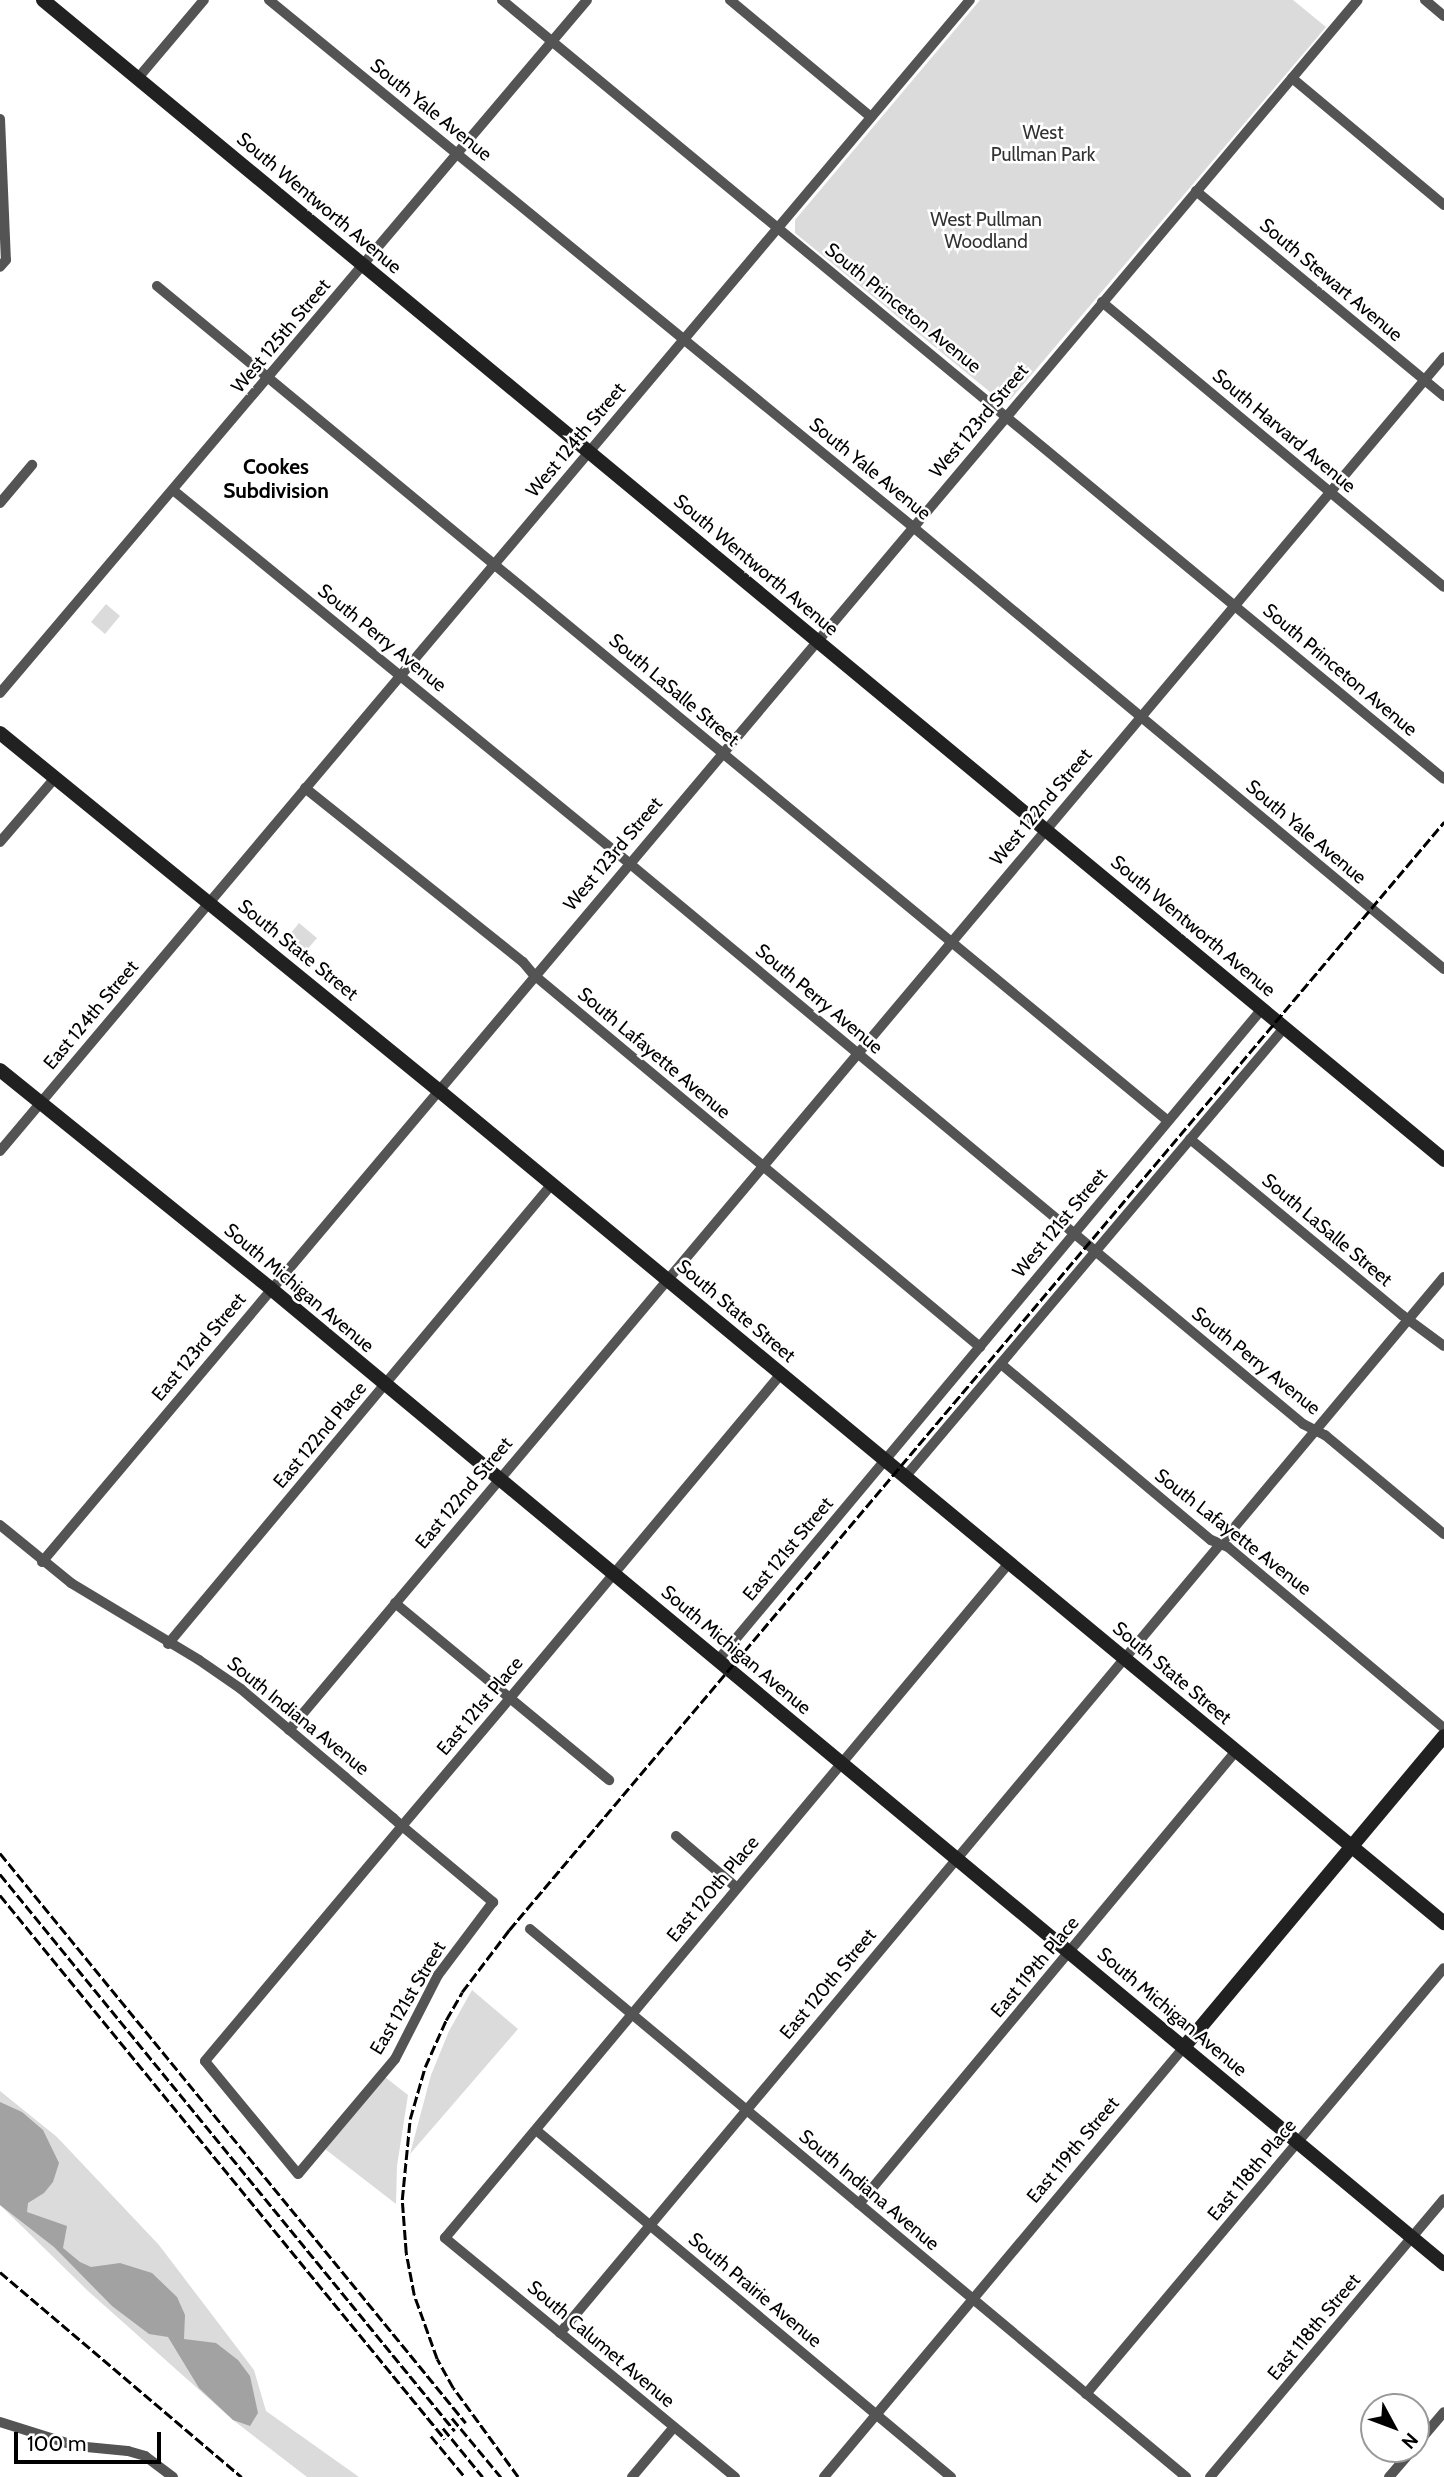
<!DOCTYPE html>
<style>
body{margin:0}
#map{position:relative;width:1444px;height:2477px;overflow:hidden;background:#fff;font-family:Cabin,sans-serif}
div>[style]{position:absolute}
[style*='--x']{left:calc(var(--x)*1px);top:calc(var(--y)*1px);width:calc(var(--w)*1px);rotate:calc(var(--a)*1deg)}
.green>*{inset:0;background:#dbdbdb}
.water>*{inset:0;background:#a2a2a2}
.street>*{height:10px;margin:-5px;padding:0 5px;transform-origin:5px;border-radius:5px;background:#545454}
.secondary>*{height:14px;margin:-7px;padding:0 7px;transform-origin:7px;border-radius:7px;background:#212121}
.rail>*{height:2.5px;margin-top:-1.25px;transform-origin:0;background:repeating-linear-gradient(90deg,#000 0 10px,transparent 0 13.5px)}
span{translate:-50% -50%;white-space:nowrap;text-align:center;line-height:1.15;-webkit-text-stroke:5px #fff;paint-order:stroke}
.street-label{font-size:19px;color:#000}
.park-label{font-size:19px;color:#323232}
.neighbourhood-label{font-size:21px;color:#000;font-weight:700}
.north{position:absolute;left:1360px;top:2393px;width:70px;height:70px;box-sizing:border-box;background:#fff;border:2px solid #999;border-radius:50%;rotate:131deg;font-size:19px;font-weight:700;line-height:28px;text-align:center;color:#000}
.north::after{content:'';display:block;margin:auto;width:24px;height:32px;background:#000;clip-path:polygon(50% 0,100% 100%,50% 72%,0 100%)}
.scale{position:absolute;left:14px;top:2432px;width:147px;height:32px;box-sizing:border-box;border:4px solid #000;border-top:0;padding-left:9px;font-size:21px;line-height:24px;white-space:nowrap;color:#000;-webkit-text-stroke:5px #fff;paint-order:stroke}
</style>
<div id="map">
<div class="green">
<div style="clip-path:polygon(980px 0,1293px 0,1326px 27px,1010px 400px,1001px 401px,795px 233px,795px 220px)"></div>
<div style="clip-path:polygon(106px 604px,120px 616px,105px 634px,91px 622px)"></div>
<div style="clip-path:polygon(299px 923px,317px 938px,305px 952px,287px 938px)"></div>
<div style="clip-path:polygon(472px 1990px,518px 2029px,410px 2154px,431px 2075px,449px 2031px)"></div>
<div style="clip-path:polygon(385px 2077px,408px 2095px,397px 2166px,396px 2204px,325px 2149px)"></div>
<div style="clip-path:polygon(0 2091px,57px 2137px,159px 2245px,254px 2370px,266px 2411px,359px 2477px,307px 2477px,233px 2420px,88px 2291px,0 2205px)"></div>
</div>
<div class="water">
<div style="clip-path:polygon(0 2102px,22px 2112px,43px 2130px,59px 2163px,53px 2182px,44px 2193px,28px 2203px,27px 2212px,67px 2226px,63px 2248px,80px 2262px,91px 2267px,120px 2263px,152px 2273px,177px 2297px,185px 2315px,184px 2339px,216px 2343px,238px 2360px,250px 2376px,258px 2413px,250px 2426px,233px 2420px,199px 2388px,168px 2337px,149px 2334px,112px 2306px,54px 2247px,0 2205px)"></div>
</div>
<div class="street">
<div style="--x:269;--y:0;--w:832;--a:39.29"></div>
<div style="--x:913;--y:527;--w:691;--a:39.77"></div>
<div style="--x:502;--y:0;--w:1222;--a:39.59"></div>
<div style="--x:730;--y:0;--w:183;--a:39.7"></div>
<div style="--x:1425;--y:0;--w:25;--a:40"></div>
<div style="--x:138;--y:78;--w:102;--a:-49.8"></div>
<div style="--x:1292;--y:78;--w:198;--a:39.9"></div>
<div style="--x:0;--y:119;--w:141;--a:87.6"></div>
<div style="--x:6;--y:260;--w:9;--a:131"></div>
<div style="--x:1196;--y:191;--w:322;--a:39.6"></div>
<div style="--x:157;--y:286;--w:1311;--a:39.55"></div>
<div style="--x:1102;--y:302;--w:445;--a:39.8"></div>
<div style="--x:173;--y:490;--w:589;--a:39.28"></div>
<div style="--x:629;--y:863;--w:877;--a:39.77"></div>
<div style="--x:1303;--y:1424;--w:25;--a:27"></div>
<div style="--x:1325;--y:1435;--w:155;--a:39.8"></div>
<div style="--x:0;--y:503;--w:50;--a:-49.9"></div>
<div style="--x:0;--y:693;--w:908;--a:-49.73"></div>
<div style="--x:305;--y:788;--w:279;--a:38.6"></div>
<div style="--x:523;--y:962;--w:17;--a:50"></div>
<div style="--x:534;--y:975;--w:581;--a:39.83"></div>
<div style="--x:0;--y:842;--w:84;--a:-49.3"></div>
<div style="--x:1190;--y:1139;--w:276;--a:39.7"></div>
<div style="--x:1402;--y:1315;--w:52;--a:36.4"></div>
<div style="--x:0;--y:1151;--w:1505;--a:-49.88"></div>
<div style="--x:1001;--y:1364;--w:274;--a:40"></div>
<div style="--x:1211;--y:1540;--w:18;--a:22"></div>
<div style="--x:1228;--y:1547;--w:282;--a:40"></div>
<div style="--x:905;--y:1477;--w:588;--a:-49.83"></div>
<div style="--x:0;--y:1525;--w:92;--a:39.2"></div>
<div style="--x:71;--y:1583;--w:149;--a:31"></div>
<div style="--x:199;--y:1660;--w:51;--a:34.6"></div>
<div style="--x:241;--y:1689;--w:136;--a:40.2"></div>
<div style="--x:345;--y:1777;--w:63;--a:40.5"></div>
<div style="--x:393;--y:1818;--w:12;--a:42"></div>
<div style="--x:402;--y:1826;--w:119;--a:39.9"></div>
<div style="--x:493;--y:1902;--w:91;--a:127"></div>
<div style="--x:438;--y:1975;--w:94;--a:117.1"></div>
<div style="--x:395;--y:2059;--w:150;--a:130.1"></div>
<div style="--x:298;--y:2174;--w:146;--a:-129.5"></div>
<div style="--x:205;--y:2061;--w:307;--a:-50"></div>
<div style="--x:402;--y:1826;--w:167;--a:-49.8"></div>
<div style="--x:510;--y:1698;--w:422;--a:-50.1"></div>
<div style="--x:42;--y:1562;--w:2042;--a:-49.89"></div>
<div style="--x:395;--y:1603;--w:278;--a:39.6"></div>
<div style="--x:168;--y:1644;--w:599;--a:-50.15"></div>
<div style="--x:718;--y:1660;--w:848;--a:-50.12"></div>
<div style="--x:289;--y:1730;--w:1794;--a:-49.93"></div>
<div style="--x:676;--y:1836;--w:80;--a:40.4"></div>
<div style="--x:530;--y:1929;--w:855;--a:39.87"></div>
<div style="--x:536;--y:2130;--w:541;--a:39.9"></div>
<div style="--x:859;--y:2204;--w:589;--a:-50.23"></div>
<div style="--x:560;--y:2333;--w:1377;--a:-50.07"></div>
<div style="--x:1086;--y:2394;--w:556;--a:-49.96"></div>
<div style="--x:0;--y:2422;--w:80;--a:17.5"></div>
<div style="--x:76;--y:2446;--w:52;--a:5.5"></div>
<div style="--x:128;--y:2451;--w:18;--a:16"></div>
<div style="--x:145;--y:2456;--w:35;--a:37"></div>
<div style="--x:1416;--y:2445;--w:43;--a:-49.7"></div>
<div style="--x:632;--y:2477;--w:65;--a:-50"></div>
<div style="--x:735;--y:2477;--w:376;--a:-140.5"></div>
<div style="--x:445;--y:2238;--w:880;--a:-50.12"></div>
<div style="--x:824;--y:2477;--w:561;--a:-50.06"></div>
<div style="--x:1210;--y:2477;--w:363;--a:-49.9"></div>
<div style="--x:1389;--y:2477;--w:37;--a:-49"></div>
</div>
<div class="secondary">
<div style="--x:43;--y:0;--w:1819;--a:39.62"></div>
<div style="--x:0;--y:733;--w:564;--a:39.17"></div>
<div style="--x:437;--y:1089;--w:1308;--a:39.63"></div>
<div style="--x:0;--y:1070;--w:347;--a:38.9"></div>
<div style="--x:270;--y:1288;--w:1527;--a:39.74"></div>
<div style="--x:1184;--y:2047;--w:405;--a:-50.1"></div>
</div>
<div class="rail">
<div style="--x:0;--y:1853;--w:736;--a:50.73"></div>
<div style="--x:0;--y:1874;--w:719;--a:50.76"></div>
<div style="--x:0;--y:1895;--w:703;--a:50.72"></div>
<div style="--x:0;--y:2272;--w:317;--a:40.3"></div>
<div style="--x:452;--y:2418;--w:77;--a:50.3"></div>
<div style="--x:443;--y:2428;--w:63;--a:50.8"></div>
<div style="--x:431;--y:2436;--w:53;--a:50.3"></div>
<div style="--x:518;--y:2477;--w:110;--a:-126.1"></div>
<div style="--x:453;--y:2388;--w:33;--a:-119"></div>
<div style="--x:437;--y:2359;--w:68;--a:-109.8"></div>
<div style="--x:414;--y:2295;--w:43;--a:-100.8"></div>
<div style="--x:406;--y:2253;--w:53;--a:-94.3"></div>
<div style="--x:402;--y:2200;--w:81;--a:-84.4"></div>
<div style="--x:410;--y:2119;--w:54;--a:-73.9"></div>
<div style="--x:425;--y:2067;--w:51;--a:-65.9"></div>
<div style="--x:446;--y:2020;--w:32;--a:-60"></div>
<div style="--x:462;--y:1992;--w:78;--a:-52.8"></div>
<div style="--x:509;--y:1930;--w:1450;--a:-49.84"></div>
</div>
<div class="street-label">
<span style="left:431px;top:110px;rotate:39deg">South Yale Avenue</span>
<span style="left:319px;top:203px;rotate:40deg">South Wentworth Avenue</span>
<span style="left:1331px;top:280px;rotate:40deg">South Stewart Avenue</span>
<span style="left:903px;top:308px;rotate:39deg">South Princeton Avenue</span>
<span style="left:281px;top:336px;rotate:-50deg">West 125th Street</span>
<span style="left:979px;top:421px;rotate:-50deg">West 123rd Street</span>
<span style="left:1284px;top:431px;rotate:40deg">South Harvard Avenue</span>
<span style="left:576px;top:440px;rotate:-50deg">West 124th Street</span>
<span style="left:870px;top:469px;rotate:39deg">South Yale Avenue</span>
<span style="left:756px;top:565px;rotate:40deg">South Wentworth Avenue</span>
<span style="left:382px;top:638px;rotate:39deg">South Perry Avenue</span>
<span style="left:1340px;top:670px;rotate:40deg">South Princeton Avenue</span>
<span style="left:674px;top:690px;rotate:40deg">South LaSalle Street</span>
<span style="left:1041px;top:807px;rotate:-50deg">West 122nd Street</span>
<span style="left:1306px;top:832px;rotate:40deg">South Yale Avenue</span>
<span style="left:613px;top:854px;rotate:-50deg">West 123rd Street</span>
<span style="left:1193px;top:926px;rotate:40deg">South Wentworth Avenue</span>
<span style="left:298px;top:950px;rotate:39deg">South State Street</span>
<span style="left:819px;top:999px;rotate:40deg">South Perry Avenue</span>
<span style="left:91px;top:1015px;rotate:-50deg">East 124th Street</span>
<span style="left:654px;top:1053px;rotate:40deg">South Lafayette Avenue</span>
<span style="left:1060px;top:1223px;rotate:-50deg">West 121st Street</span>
<span style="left:1327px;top:1230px;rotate:40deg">South LaSalle Street</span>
<span style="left:299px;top:1288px;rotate:40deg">South Michigan Avenue</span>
<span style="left:736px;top:1311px;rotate:40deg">South State Street</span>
<span style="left:199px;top:1347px;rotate:-50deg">East 123rd Street</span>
<span style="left:1256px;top:1361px;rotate:39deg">South Perry Avenue</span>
<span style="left:320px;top:1435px;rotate:-50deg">East 122nd Place</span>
<span style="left:464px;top:1493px;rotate:-50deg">East 122nd Street</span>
<span style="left:1233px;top:1532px;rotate:38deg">South Lafayette Avenue</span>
<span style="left:788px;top:1549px;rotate:-50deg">East 121st Street</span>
<span style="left:736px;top:1650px;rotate:40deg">South Michigan Avenue</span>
<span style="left:1172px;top:1673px;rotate:40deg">South State Street</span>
<span style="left:480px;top:1706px;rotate:-50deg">East 121st Place</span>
<span style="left:298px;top:1716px;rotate:39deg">South Indiana Avenue</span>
<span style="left:713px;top:1889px;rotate:-50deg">East 120th Place</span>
<span style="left:1035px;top:1967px;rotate:-50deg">East 119th Place</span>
<span style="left:828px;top:1984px;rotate:-50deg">East 120th Street</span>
<span style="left:408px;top:1998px;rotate:-59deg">East 121st Street</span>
<span style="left:1172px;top:2012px;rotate:40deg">South Michigan Avenue</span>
<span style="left:1073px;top:2150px;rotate:-50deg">East 119th Street</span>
<span style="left:1252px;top:2170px;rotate:-50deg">East 118th Place</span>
<span style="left:869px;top:2190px;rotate:40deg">South Indiana Avenue</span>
<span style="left:755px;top:2290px;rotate:40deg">South Prairie Avenue</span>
<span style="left:1314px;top:2327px;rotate:-50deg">East 118th Street</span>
<span style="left:601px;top:2344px;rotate:40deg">South Calumet Avenue</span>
</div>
<div class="park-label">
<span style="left:1043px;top:144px">West<br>Pullman Park</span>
<span style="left:986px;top:231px">West Pullman<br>Woodland</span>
</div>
<div class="neighbourhood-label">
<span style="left:276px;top:479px">Cookes<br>Subdivision</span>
</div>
<div class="north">N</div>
<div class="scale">100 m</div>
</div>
